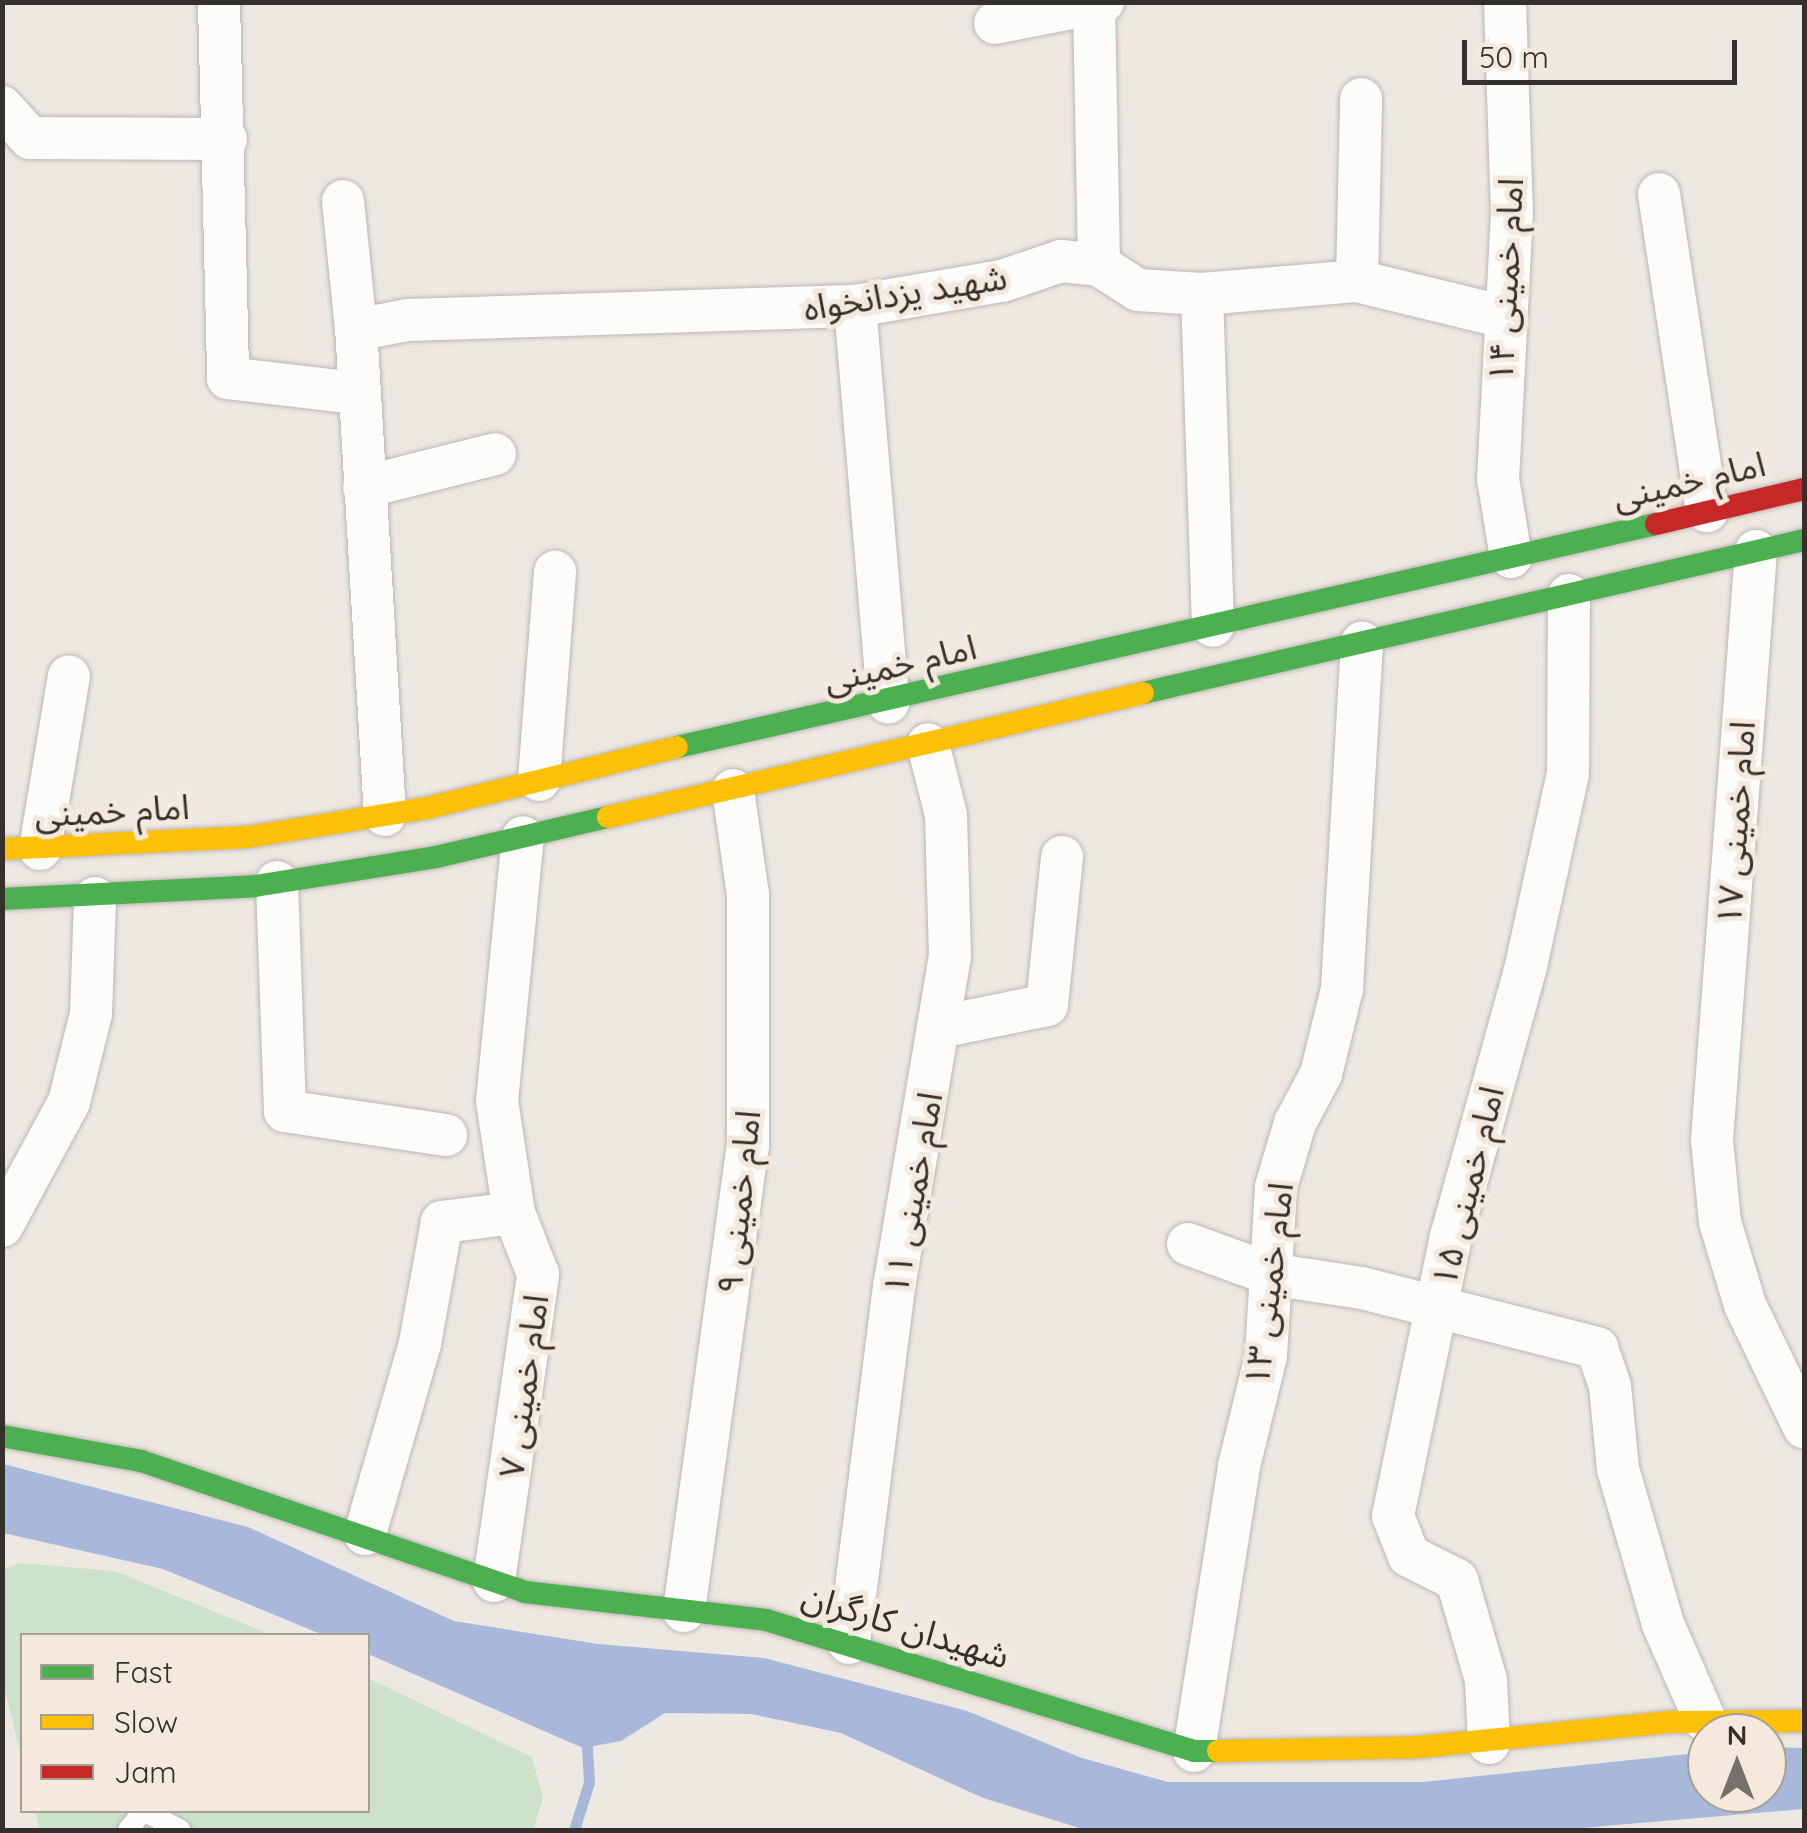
<!DOCTYPE html>
<meta charset="utf-8">
<style>
body{margin:0}
#map{position:relative;width:1807px;height:1833px;overflow:hidden;background:#eee8e2;font-family:Quicksand,"Noto Sans Arabic",sans-serif}
div>[style]{position:absolute}
[style*='--x']{left:calc(var(--x)*1px);top:calc(var(--y)*1px);width:calc(var(--w)*1px);rotate:calc(var(--a)*1deg)}
.green>*{inset:0;background:#cce2ca}
.water>*{inset:0;background:#a8b8da}
.stream>*{height:11px;margin:-5.5px;padding:0 5.5px;transform-origin:5.5px;border-radius:5.5px;background:#a8b8da}
.roads{filter:drop-shadow(0 0 2px #bcb7b2) drop-shadow(0 0 2px #bcb7b2)}
.lane>*{height:20px;margin:-10px;padding:0 10px;transform-origin:10px;border-radius:10px;background:#fcfcfb}
.street>*{height:42px;margin:-21px;padding:0 21px;transform-origin:21px;border-radius:21px;background:#fcfcfb}
.fast>*{height:22px;margin:-11px;padding:0 11px;transform-origin:11px;border-radius:11px;background:#4caf50}
.slow>*{height:22px;margin:-11px;padding:0 11px;transform-origin:11px;border-radius:11px;background:#ffc107}
.jam>*{height:22px;margin:-11px;padding:0 11px;transform-origin:11px;border-radius:11px;background:#c62828}
span{translate:-50% -50%;white-space:nowrap;text-align:center;line-height:1.15;-webkit-text-stroke:10px #f4e9dc;paint-order:stroke}
.street-label{font-size:35px;color:#34302b}
.frame{position:absolute;inset:0;border:5px solid #34302b;pointer-events:none}
.legend{position:absolute;left:20px;top:1633px;width:350px;height:180px;box-sizing:border-box;background:#f4e9dc;border:2px solid #a79f95;margin:0;padding:12px 18px;list-style:none;font-size:30px;color:#34302b}
.legend li{display:flex;align-items:center;gap:20px;height:50px}
.legend b{width:50px;border:2px solid #a79f95}
.north{position:absolute;left:1687px;top:1713px;width:100px;height:100px;box-sizing:border-box;background:#f4e9dc;border:2px solid #a79f95;border-radius:50%;rotate:0deg;font-size:28px;font-weight:700;line-height:40px;text-align:center;color:#34302b}
.north::after{content:'';display:block;margin:auto;width:35px;height:45px;background:#75706b;clip-path:polygon(50% 0,100% 100%,50% 72%,0 100%)}
.scale{position:absolute;left:1462px;top:40px;width:275px;height:45px;box-sizing:border-box;border:5px solid #34302b;border-top:0;padding-left:12px;font-size:30px;line-height:35px;white-space:nowrap;color:#34302b;-webkit-text-stroke:8px #f4e9dc;paint-order:stroke}
</style>
<div id="map">
<div class="green">
<div style="clip-path:polygon(20px 1563px,115px 1571px,271px 1635px,22px 1636px,22px 1760px,2px 1679px,3px 1570px)"></div>
<div style="clip-path:polygon(368px 1678px,532px 1757px,543px 1798px,533px 1830px,40px 1830px,35px 1811px,368px 1810px)"></div>
</div>
<div class="water">
<div style="clip-path:polygon(3px 1464px,248px 1527px,454px 1621px,598px 1644px,764px 1658px,967px 1711px,1082px 1758px,1168px 1782px,1423px 1782px,1707px 1752px,1707px 1793px,1767px 1793px,1767px 1747px,1804px 1748px,1804px 1809px,1558px 1830px,1086px 1830px,983px 1798px,841px 1733px,751px 1714px,665px 1713px,621px 1741px,583px 1748px,368px 1654px,368px 1636px,323px 1635px,163px 1569px,3px 1533px)"></div>
</div>
<div class="stream">
<div style="--x:574;--y:1830;--w:50;--a:-72.6"></div>
<div style="--x:589;--y:1782;--w:50;--a:-93.4"></div>
</div>
<div class="roads">
<div class="lane">
<div style="--x:128;--y:1830;--w:24;--a:-52"></div>
<div style="--x:143;--y:1811;--w:42;--a:26.6"></div>
</div>
<div class="street">
<div style="--x:219;--y:2;--w:376;--a:88.6"></div>
<div style="--x:228;--y:378;--w:129;--a:6.7"></div>
<div style="--x:1094;--y:2;--w:263;--a:88.9"></div>
<div style="--x:1505;--y:2;--w:211;--a:88.1"></div>
<div style="--x:1512;--y:213;--w:266;--a:93"></div>
<div style="--x:1498;--y:479;--w:79;--a:80.5"></div>
<div style="--x:995;--y:23;--w:110;--a:-11"></div>
<div style="--x:2;--y:107;--w:42;--a:47.9"></div>
<div style="--x:30;--y:138;--w:196;--a:0.3"></div>
<div style="--x:1659;--y:194;--w:321;--a:81.4"></div>
<div style="--x:343;--y:201;--w:130;--a:84.2"></div>
<div style="--x:1357;--y:281;--w:182;--a:-88.7"></div>
<div style="--x:1202;--y:294;--w:332;--a:88.1"></div>
<div style="--x:855;--y:306;--w:398;--a:85.2"></div>
<div style="--x:364;--y:487;--w:135;--a:-14.1"></div>
<div style="--x:1756;--y:551;--w:591;--a:94.27"></div>
<div style="--x:1712;--y:1140;--w:82;--a:84.4"></div>
<div style="--x:1720;--y:1222;--w:87;--a:73.2"></div>
<div style="--x:1745;--y:1305;--w:136;--a:64.2"></div>
<div style="--x:539;--y:780;--w:209;--a:-85.6"></div>
<div style="--x:385;--y:815;--w:486;--a:-93.4"></div>
<div style="--x:356;--y:330;--w:53;--a:-10.9"></div>
<div style="--x:408;--y:320;--w:447;--a:-1.8"></div>
<div style="--x:855;--y:306;--w:149;--a:-9.7"></div>
<div style="--x:1002;--y:281;--w:62;--a:-18.7"></div>
<div style="--x:1061;--y:261;--w:38;--a:6"></div>
<div style="--x:1099;--y:265;--w:46;--a:32.7"></div>
<div style="--x:1138;--y:290;--w:64;--a:3.6"></div>
<div style="--x:1202;--y:294;--w:156;--a:-4.8"></div>
<div style="--x:1357;--y:281;--w:152;--a:13.7"></div>
<div style="--x:40;--y:849;--w:175;--a:-80.5"></div>
<div style="--x:277;--y:882;--w:229;--a:88"></div>
<div style="--x:285;--y:1111;--w:163;--a:8.5"></div>
<div style="--x:940;--y:1027;--w:109;--a:-11.6"></div>
<div style="--x:1047;--y:1005;--w:149;--a:-84.2"></div>
<div style="--x:2;--y:1226;--w:141;--a:-61.6"></div>
<div style="--x:69;--y:1102;--w:91;--a:-76"></div>
<div style="--x:91;--y:1014;--w:116;--a:-88"></div>
<div style="--x:1188;--y:1244;--w:87;--a:20.1"></div>
<div style="--x:1270;--y:1274;--w:93;--a:8.7"></div>
<div style="--x:1362;--y:1288;--w:243;--a:14.3"></div>
<div style="--x:1597;--y:1348;--w:40;--a:71.1"></div>
<div style="--x:1610;--y:1386;--w:83;--a:84.5"></div>
<div style="--x:1618;--y:1469;--w:161;--a:73.8"></div>
<div style="--x:1663;--y:1624;--w:105;--a:66.4"></div>
<div style="--x:365;--y:1534;--w:199;--a:-73.9"></div>
<div style="--x:420;--y:1343;--w:123;--a:-79.7"></div>
<div style="--x:442;--y:1222;--w:73;--a:-7.1"></div>
<div style="--x:494;--y:1581;--w:310;--a:-81.8"></div>
<div style="--x:538;--y:1274;--w:66;--a:-111.5"></div>
<div style="--x:514;--y:1213;--w:113;--a:-98.6"></div>
<div style="--x:497;--y:1101;--w:265;--a:-84.4"></div>
<div style="--x:684;--y:1611;--w:469;--a:-82.2"></div>
<div style="--x:748;--y:1146;--w:251;--a:-90"></div>
<div style="--x:748;--y:895;--w:106;--a:-98.1"></div>
<div style="--x:849;--y:1643;--w:359;--a:-82.8"></div>
<div style="--x:894;--y:1287;--w:335;--a:-80.4"></div>
<div style="--x:950;--y:957;--w:142;--a:-91.6"></div>
<div style="--x:946;--y:815;--w:73;--a:-104.2"></div>
<div style="--x:1489;--y:1743;--w:63;--a:-92.7"></div>
<div style="--x:1486;--y:1680;--w:104;--a:-106.2"></div>
<div style="--x:1457;--y:1580;--w:54;--a:-153.4"></div>
<div style="--x:1409;--y:1556;--w:43;--a:-111.8"></div>
<div style="--x:1393;--y:1516;--w:285;--a:-78.3"></div>
<div style="--x:1451;--y:1237;--w:281;--a:-74.5"></div>
<div style="--x:1526;--y:966;--w:197;--a:-77.7"></div>
<div style="--x:1568;--y:774;--w:179;--a:-89.7"></div>
<div style="--x:1194;--y:1751;--w:289;--a:-81"></div>
<div style="--x:1239;--y:1466;--w:113;--a:-76.2"></div>
<div style="--x:1266;--y:1356;--w:169;--a:-86.6"></div>
<div style="--x:1276;--y:1187;--w:67;--a:-73.5"></div>
<div style="--x:1295;--y:1123;--w:55;--a:-62"></div>
<div style="--x:1321;--y:1074;--w:88;--a:-76.1"></div>
<div style="--x:1342;--y:989;--w:347;--a:-86.7"></div>
</div>
<div class="fast">
<div style="--x:1143;--y:693;--w:678;--a:-13.03"></div>
<div style="--x:677;--y:747;--w:1004;--a:-12.83"></div>
<div style="--x:2;--y:899;--w:253;--a:-2.9"></div>
<div style="--x:255;--y:886;--w:183;--a:-9.1"></div>
<div style="--x:436;--y:857;--w:177;--a:-13.1"></div>
<div style="--x:2;--y:1436;--w:141;--a:10.2"></div>
<div style="--x:141;--y:1461;--w:406;--a:18.8"></div>
<div style="--x:525;--y:1592;--w:243;--a:6.6"></div>
<div style="--x:766;--y:1620;--w:448;--a:17"></div>
<div style="--x:1194;--y:1751;--w:24;--a:0"></div>
</div>
<div class="slow">
<div style="--x:608;--y:817;--w:549;--a:-13.05"></div>
<div style="--x:2;--y:849;--w:246;--a:-2.8"></div>
<div style="--x:248;--y:837;--w:181;--a:-9.2"></div>
<div style="--x:427;--y:808;--w:257;--a:-13.7"></div>
<div style="--x:1218;--y:1751;--w:201;--a:-1.1"></div>
<div style="--x:1419;--y:1747;--w:250;--a:-5.7"></div>
<div style="--x:1668;--y:1722;--w:136;--a:-0.4"></div>
</div>
<div class="jam">
<div style="--x:1656;--y:524;--w:152;--a:-13.3"></div>
</div>
</div>
<div class="street-label">
<span style="left:1505px;top:280px;rotate:-87deg">امام خمینی ۱۴</span>
<span style="left:905px;top:292px;rotate:-9deg">شهید یزدانخواه</span>
<span style="left:1689px;top:480px;rotate:-13deg">امام خمینی</span>
<span style="left:900px;top:663px;rotate:-13deg">امام خمینی</span>
<span style="left:112px;top:810px;rotate:-3deg">امام خمینی</span>
<span style="left:1735px;top:823px;rotate:-86deg">امام خمینی ۱۷</span>
<span style="left:1467px;top:1186px;rotate:-76deg">امام خمینی ۱۵</span>
<span style="left:912px;top:1193px;rotate:-80deg">امام خمینی ۱۱</span>
<span style="left:738px;top:1202px;rotate:-84deg">امام خمینی ۹</span>
<span style="left:1268px;top:1284px;rotate:-83deg">امام خمینی ۱۳</span>
<span style="left:523px;top:1386px;rotate:-82deg">امام خمینی ۷</span>
<span style="left:906px;top:1625px;rotate:17deg">شهیدان کارگران</span>
</div>
<div class="frame"></div>
<ul class="legend">
<li><b style="height:12px;background:#4caf50"></b>Fast</li>
<li><b style="height:12px;background:#ffc107"></b>Slow</li>
<li><b style="height:12px;background:#c62828"></b>Jam</li>
</ul>
<div class="north">N</div>
<div class="scale">50 m</div>
</div>
